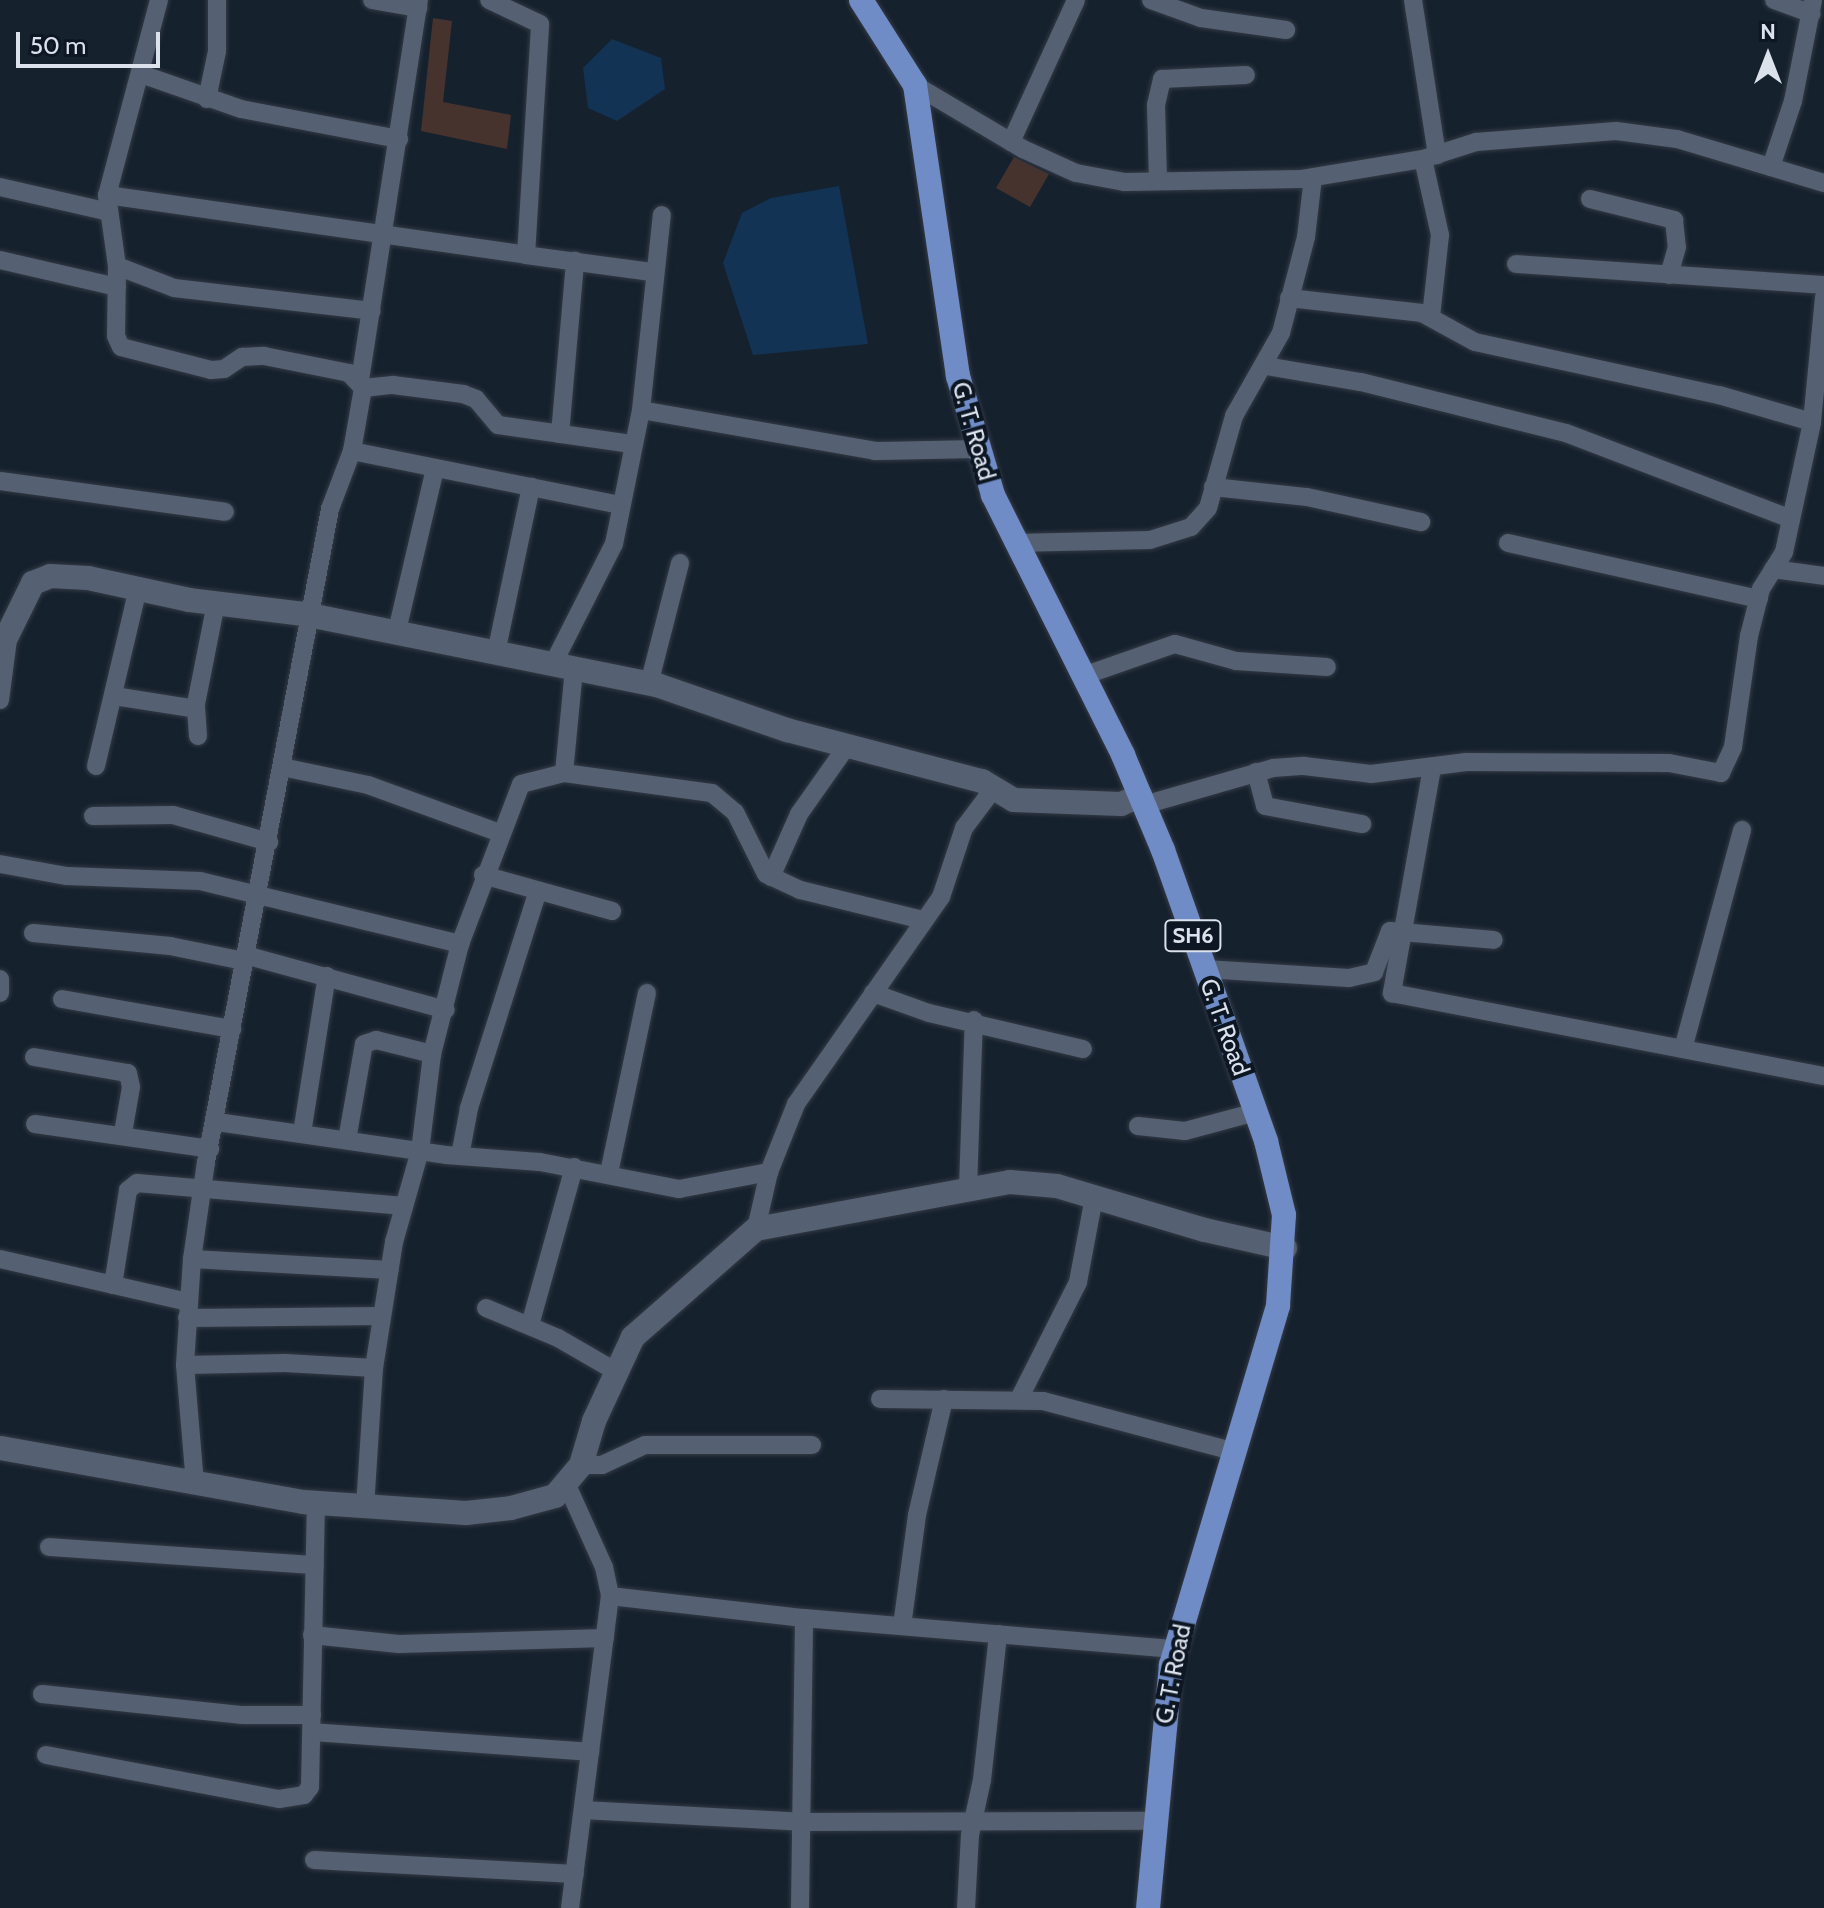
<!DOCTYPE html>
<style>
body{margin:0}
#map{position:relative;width:1824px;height:1908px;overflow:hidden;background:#16212e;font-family:Cabin,sans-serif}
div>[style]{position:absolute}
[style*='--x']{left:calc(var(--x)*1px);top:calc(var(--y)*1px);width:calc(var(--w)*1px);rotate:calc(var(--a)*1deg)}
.water>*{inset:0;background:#123354}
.building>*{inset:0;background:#47332e}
.roads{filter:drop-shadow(0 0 2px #333a45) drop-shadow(0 0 2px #333a45)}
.street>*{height:18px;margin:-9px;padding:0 9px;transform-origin:9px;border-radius:9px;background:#556172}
.secondary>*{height:24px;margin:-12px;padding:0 12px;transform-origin:12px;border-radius:12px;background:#556172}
.primary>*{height:24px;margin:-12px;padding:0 12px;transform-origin:12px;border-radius:12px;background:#6f8cc6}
span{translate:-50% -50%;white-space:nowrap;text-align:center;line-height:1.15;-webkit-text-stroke:8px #0d1724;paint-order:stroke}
.shield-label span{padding:2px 6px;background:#0d1724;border:2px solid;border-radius:6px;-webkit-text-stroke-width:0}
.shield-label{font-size:22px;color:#dbe2ec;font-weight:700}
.street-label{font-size:24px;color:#dbe2ec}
.north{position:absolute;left:1728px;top:16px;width:80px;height:80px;-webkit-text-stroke:6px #0d1724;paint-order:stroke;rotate:0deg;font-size:22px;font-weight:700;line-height:32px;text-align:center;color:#dbe2ec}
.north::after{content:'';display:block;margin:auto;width:28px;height:36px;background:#dbe2ec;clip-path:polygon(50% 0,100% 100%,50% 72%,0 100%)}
.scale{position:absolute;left:16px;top:32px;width:144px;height:36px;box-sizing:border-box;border:4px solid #dbe2ec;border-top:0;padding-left:10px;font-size:24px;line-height:28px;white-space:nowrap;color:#dbe2ec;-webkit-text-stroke:6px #0d1724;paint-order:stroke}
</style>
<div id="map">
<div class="water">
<div style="clip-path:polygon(612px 39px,661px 58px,665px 89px,617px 121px,588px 108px,583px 68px)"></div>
<div style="clip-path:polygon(839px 186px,868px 344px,753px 355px,723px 263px,742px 213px,771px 198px)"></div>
</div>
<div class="building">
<div style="clip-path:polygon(433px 18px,452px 21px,443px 102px,511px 115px,507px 149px,421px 131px)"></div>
<div style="clip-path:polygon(1014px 157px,1049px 174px,1030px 207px,996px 188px)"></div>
</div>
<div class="roads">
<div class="street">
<div style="--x:159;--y:0;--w:202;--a:104.9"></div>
<div style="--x:107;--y:195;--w:72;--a:82"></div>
<div style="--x:117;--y:266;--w:70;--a:90.8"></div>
<div style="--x:116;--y:336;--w:12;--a:66"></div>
<div style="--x:121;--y:347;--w:93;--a:14.3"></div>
<div style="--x:211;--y:370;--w:13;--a:-4"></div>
<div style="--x:224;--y:369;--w:22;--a:-34"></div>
<div style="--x:242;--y:357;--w:22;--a:-3"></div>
<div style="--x:264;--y:356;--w:87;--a:11.3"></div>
<div style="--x:349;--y:373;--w:21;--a:47"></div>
<div style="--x:363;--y:388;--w:64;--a:99.9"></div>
<div style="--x:352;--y:451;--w:62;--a:110.8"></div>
<div style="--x:330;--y:509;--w:665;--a:100.75"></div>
<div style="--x:206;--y:1162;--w:98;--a:98.2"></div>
<div style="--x:192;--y:1259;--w:106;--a:93.8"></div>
<div style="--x:185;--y:1365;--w:119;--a:85.2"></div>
<div style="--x:372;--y:0;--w:47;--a:9.9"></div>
<div style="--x:1151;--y:0;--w:53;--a:19.8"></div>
<div style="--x:1201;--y:18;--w:86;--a:8"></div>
<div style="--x:1413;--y:0;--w:157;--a:81.2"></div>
<div style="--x:1774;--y:0;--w:40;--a:20.2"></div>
<div style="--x:141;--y:74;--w:106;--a:19.3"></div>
<div style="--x:241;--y:109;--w:161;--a:10.8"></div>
<div style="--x:915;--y:85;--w:126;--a:30.7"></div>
<div style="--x:1023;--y:149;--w:58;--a:24.4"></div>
<div style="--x:1076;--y:173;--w:50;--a:10.4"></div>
<div style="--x:1125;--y:182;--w:177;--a:-1"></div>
<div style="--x:1302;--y:179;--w:123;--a:-9.4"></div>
<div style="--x:1423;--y:159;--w:56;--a:-17.8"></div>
<div style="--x:1476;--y:142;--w:140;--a:-4.5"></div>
<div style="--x:1616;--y:131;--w:62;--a:7.5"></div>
<div style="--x:1677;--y:139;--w:153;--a:16.7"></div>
<div style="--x:207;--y:99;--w:49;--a:-78.2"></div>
<div style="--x:217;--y:51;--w:51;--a:-90"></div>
<div style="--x:1011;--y:142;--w:156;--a:-65.4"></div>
<div style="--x:1423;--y:159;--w:78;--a:77.4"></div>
<div style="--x:1440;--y:235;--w:82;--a:96.3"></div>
<div style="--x:1771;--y:167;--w:70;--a:-71.6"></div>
<div style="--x:1793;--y:101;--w:103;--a:-78.8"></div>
<div style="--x:1158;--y:181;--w:76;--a:-91.5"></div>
<div style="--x:1156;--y:105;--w:27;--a:-77"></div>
<div style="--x:1162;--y:79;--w:84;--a:-2.7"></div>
<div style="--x:0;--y:187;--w:112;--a:12.9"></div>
<div style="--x:107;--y:195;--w:423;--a:8.1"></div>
<div style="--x:526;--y:255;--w:231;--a:-86.5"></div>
<div style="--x:540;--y:24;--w:56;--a:-154.8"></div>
<div style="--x:1590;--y:199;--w:87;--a:14"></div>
<div style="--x:1674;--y:220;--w:27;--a:84"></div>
<div style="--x:1677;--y:247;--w:29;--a:106"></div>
<div style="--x:526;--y:255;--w:127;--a:7.7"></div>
<div style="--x:0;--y:260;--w:120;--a:13"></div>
<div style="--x:1516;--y:264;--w:309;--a:3.9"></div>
<div style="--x:117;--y:266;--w:61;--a:21.1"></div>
<div style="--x:174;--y:288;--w:199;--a:6.6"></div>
<div style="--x:1289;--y:298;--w:134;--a:6.4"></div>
<div style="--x:1422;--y:313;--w:60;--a:28.7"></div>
<div style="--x:1475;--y:342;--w:250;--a:12.3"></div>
<div style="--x:1719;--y:395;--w:97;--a:16.2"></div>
<div style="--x:1266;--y:366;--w:96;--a:9.6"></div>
<div style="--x:1361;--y:382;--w:211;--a:14"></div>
<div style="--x:1566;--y:433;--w:241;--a:20.9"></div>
<div style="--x:360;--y:380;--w:385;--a:-81.2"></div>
<div style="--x:363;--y:388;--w:30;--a:-6"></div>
<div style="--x:393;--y:385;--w:71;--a:7.3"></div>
<div style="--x:463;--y:394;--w:14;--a:21"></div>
<div style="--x:476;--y:399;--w:34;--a:50"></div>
<div style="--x:498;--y:425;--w:135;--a:8.1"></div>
<div style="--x:641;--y:410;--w:238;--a:9.9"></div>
<div style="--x:875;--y:451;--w:102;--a:-1.1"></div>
<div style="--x:560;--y:434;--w:174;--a:-85"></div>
<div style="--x:352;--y:451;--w:272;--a:11.4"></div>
<div style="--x:0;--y:481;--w:227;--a:7.8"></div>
<div style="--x:1213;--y:487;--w:95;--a:6.1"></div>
<div style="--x:1307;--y:497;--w:117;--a:12.4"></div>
<div style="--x:1014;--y:543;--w:136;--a:-1.3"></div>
<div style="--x:1150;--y:540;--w:43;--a:-17.6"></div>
<div style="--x:1191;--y:527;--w:25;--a:-48"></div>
<div style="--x:1208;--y:508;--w:96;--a:-74.2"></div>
<div style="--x:1234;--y:416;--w:95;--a:-60.5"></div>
<div style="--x:1281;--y:333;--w:99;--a:-75.4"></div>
<div style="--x:1306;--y:237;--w:60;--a:-83.3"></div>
<div style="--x:1508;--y:543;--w:257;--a:12.6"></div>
<div style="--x:1773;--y:569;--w:51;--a:7.8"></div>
<div style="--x:396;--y:635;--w:171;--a:-76.8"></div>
<div style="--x:496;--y:653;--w:170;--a:-78.1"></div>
<div style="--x:553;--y:664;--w:135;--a:-63.1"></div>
<div style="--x:614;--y:544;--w:137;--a:-78.6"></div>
<div style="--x:641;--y:410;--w:196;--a:-83.9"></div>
<div style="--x:574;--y:669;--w:104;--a:95.5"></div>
<div style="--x:564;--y:773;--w:149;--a:7.7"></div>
<div style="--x:712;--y:793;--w:30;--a:40"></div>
<div style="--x:735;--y:812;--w:69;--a:63.4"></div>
<div style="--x:766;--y:874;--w:38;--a:25"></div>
<div style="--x:800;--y:890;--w:127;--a:13.7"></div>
<div style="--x:1083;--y:676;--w:97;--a:-19.2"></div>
<div style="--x:1175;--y:644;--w:63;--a:15.6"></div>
<div style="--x:1236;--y:661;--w:91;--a:3.8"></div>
<div style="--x:649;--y:684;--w:125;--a:-75.6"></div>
<div style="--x:114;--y:696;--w:83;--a:9"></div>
<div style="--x:0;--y:700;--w:62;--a:-82.5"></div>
<div style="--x:198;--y:736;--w:32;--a:-94"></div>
<div style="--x:196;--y:704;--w:103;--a:-78.8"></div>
<div style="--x:96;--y:766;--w:182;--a:-76.7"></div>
<div style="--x:282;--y:767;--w:88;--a:11.8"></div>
<div style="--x:368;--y:785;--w:140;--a:20"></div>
<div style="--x:1432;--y:768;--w:229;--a:100.1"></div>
<div style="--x:1392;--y:993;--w:440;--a:10.9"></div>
<div style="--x:1256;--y:772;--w:35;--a:75"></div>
<div style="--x:1265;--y:806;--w:99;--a:10.5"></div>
<div style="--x:1144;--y:805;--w:134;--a:-16"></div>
<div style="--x:1273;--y:768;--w:31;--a:-4"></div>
<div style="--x:1304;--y:766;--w:67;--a:6.8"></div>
<div style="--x:1371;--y:774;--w:96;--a:-7.2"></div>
<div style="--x:1466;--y:762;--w:203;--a:0.3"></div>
<div style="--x:1669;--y:763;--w:53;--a:10.9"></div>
<div style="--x:1721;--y:773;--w:29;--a:-65"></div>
<div style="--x:1733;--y:747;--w:112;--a:-81.8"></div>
<div style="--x:1749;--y:636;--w:49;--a:-75.7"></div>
<div style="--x:1761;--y:589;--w:44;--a:-58.1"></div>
<div style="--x:1784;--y:552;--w:133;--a:-77.8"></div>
<div style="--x:1812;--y:422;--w:126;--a:-84.5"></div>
<div style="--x:93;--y:816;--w:80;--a:-0.7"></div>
<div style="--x:173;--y:815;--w:100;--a:15.7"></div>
<div style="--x:0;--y:864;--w:68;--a:10.2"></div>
<div style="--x:67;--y:876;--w:133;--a:2.2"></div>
<div style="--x:200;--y:881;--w:268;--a:13.6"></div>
<div style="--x:483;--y:875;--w:134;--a:15.6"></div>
<div style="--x:771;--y:877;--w:69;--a:-66"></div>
<div style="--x:799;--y:814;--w:83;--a:-54.8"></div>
<div style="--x:33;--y:933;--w:138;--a:5.4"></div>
<div style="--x:170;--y:946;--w:76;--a:11.5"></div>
<div style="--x:245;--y:955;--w:208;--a:15.3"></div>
<div style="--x:1205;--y:969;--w:144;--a:3.6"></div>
<div style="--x:1349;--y:978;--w:26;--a:-13"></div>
<div style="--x:1374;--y:972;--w:44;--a:-68.7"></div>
<div style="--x:1390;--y:931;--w:104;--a:4.9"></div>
<div style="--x:0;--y:979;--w:14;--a:90"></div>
<div style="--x:873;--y:993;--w:59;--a:19.7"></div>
<div style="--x:929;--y:1013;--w:158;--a:13.2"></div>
<div style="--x:62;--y:999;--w:173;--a:10"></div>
<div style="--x:1683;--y:1049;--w:227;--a:-74.9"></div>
<div style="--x:34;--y:1057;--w:95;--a:9.7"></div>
<div style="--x:128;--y:1073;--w:14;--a:78"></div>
<div style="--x:131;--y:1087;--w:47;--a:99.9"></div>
<div style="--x:217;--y:1122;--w:231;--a:8.2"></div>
<div style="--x:446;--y:1155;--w:94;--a:4.3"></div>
<div style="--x:540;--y:1162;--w:142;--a:11"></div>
<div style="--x:679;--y:1189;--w:92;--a:-10.7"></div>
<div style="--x:35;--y:1124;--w:177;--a:8.1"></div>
<div style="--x:1138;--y:1126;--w:47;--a:6.1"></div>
<div style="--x:1185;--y:1131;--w:73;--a:-15"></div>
<div style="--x:302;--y:1133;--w:159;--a:-81"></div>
<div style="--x:347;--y:1140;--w:97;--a:-80"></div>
<div style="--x:364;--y:1044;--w:13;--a:-18"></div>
<div style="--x:376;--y:1040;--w:58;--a:14"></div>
<div style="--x:460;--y:1156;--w:49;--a:-79.4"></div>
<div style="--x:469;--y:1108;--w:225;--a:-72.4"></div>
<div style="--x:609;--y:1173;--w:184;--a:-78.1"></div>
<div style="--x:968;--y:1188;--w:168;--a:-88"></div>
<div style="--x:756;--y:1229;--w:58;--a:-77.2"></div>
<div style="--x:769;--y:1172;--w:73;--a:-68.3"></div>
<div style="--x:796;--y:1104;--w:253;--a:-55"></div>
<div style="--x:941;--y:897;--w:73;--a:-71.6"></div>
<div style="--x:964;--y:828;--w:50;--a:-53.1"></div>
<div style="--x:0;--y:1259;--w:193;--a:12.9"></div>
<div style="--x:192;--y:1259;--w:198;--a:3.2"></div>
<div style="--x:113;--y:1285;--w:96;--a:-81"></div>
<div style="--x:128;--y:1190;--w:11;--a:-38"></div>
<div style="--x:137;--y:1183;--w:268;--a:4.9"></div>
<div style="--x:486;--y:1308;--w:78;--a:22.6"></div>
<div style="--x:558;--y:1338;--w:68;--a:30"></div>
<div style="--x:187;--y:1318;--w:195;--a:-0.6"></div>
<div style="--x:530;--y:1325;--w:164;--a:-74.4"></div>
<div style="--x:185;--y:1365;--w:100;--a:-1.1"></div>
<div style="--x:285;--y:1363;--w:89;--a:3.2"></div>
<div style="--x:880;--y:1399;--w:163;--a:0.7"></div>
<div style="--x:1043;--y:1401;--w:200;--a:14.8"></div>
<div style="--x:1019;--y:1399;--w:131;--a:-63.2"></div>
<div style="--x:1078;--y:1282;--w:86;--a:-79.3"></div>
<div style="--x:581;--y:1465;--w:21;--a:0"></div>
<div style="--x:602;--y:1465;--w:47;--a:-24.9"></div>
<div style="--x:645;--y:1445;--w:167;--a:0"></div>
<div style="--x:566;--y:1483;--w:92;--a:65.7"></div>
<div style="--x:604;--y:1567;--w:30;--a:78"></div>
<div style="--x:610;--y:1596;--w:195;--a:6.5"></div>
<div style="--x:804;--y:1618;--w:372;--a:4.8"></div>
<div style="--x:365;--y:1507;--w:139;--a:-86.3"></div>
<div style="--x:374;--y:1368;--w:128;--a:-81"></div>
<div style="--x:394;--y:1242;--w:95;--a:-74.1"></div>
<div style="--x:420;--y:1151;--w:98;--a:-82.9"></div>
<div style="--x:432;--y:1054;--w:114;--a:-75.7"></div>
<div style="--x:460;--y:944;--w:171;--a:-69.1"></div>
<div style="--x:521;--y:784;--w:44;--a:-14.3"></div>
<div style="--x:49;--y:1547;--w:266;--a:3.9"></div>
<div style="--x:902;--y:1626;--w:112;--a:-82.3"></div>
<div style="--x:917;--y:1515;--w:119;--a:-76.9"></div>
<div style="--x:312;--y:1635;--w:87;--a:5.9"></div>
<div style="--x:399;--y:1644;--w:206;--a:-1.7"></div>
<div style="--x:42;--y:1694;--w:202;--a:6"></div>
<div style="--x:243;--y:1715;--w:69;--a:0"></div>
<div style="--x:312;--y:1732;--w:279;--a:4.1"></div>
<div style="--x:46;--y:1755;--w:237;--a:10.7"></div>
<div style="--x:279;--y:1799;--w:25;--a:-9"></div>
<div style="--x:304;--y:1795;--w:10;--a:-53"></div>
<div style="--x:310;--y:1787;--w:284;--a:-88.8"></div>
<div style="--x:583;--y:1810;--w:219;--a:3.1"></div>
<div style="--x:802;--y:1822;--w:353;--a:-0.2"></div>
<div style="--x:314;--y:1860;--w:261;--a:3.1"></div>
<div style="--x:570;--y:1908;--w:315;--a:-82.7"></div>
<div style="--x:800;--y:1908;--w:290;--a:-89.2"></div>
<div style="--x:966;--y:1908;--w:73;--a:-86.9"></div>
<div style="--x:970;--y:1835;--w:56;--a:-77.7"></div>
<div style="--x:982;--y:1780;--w:147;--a:-83.7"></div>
</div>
<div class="secondary">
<div style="--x:0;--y:650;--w:75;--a:-63.8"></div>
<div style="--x:33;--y:583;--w:18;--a:-22"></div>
<div style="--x:50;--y:576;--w:38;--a:3"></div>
<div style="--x:88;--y:578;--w:104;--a:12.2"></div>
<div style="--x:190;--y:600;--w:115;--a:7"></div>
<div style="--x:304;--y:614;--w:360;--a:11.4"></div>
<div style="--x:657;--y:685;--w:138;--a:19.1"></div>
<div style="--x:787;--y:730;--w:202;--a:14.7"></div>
<div style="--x:982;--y:781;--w:37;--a:31"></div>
<div style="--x:1014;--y:800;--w:107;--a:2.1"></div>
<div style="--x:1121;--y:804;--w:21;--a:-23"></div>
<div style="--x:0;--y:1448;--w:309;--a:10.1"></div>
<div style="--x:304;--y:1502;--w:162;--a:3.9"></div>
<div style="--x:466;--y:1513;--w:45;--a:-6.3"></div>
<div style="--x:511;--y:1508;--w:46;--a:-15.3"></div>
<div style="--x:555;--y:1496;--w:40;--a:-50"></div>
<div style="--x:581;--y:1465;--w:46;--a:-73.5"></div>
<div style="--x:594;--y:1421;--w:93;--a:-65.1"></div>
<div style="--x:633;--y:1337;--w:164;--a:-41.3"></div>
<div style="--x:756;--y:1229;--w:258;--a:-10.5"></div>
<div style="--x:1010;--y:1182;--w:47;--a:4.9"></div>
<div style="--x:1057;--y:1186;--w:154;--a:16.6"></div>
<div style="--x:1205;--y:1230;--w:82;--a:12.7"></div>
</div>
<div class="primary">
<div style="--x:861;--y:0;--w:101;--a:57.6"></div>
<div style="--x:915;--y:85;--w:294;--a:81.6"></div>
<div style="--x:958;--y:376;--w:124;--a:73.6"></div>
<div style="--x:993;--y:495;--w:291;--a:63.4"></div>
<div style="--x:1123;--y:755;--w:103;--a:67.2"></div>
<div style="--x:1163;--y:850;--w:309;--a:70.5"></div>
<div style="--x:1266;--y:1141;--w:76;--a:76.3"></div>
<div style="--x:1284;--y:1215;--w:91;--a:93.8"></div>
<div style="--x:1278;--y:1306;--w:375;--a:106.6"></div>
<div style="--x:1171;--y:1665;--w:244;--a:95.4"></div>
</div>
</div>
<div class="shield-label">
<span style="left:1193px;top:936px">SH6</span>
</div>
<div class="street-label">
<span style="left:974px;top:431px;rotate:74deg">G. T. Road</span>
<span style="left:1225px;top:1027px;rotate:70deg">G. T. Road</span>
<span style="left:1173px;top:1674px;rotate:-79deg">G. T. Road</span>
</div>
<div class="north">N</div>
<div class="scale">50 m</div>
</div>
